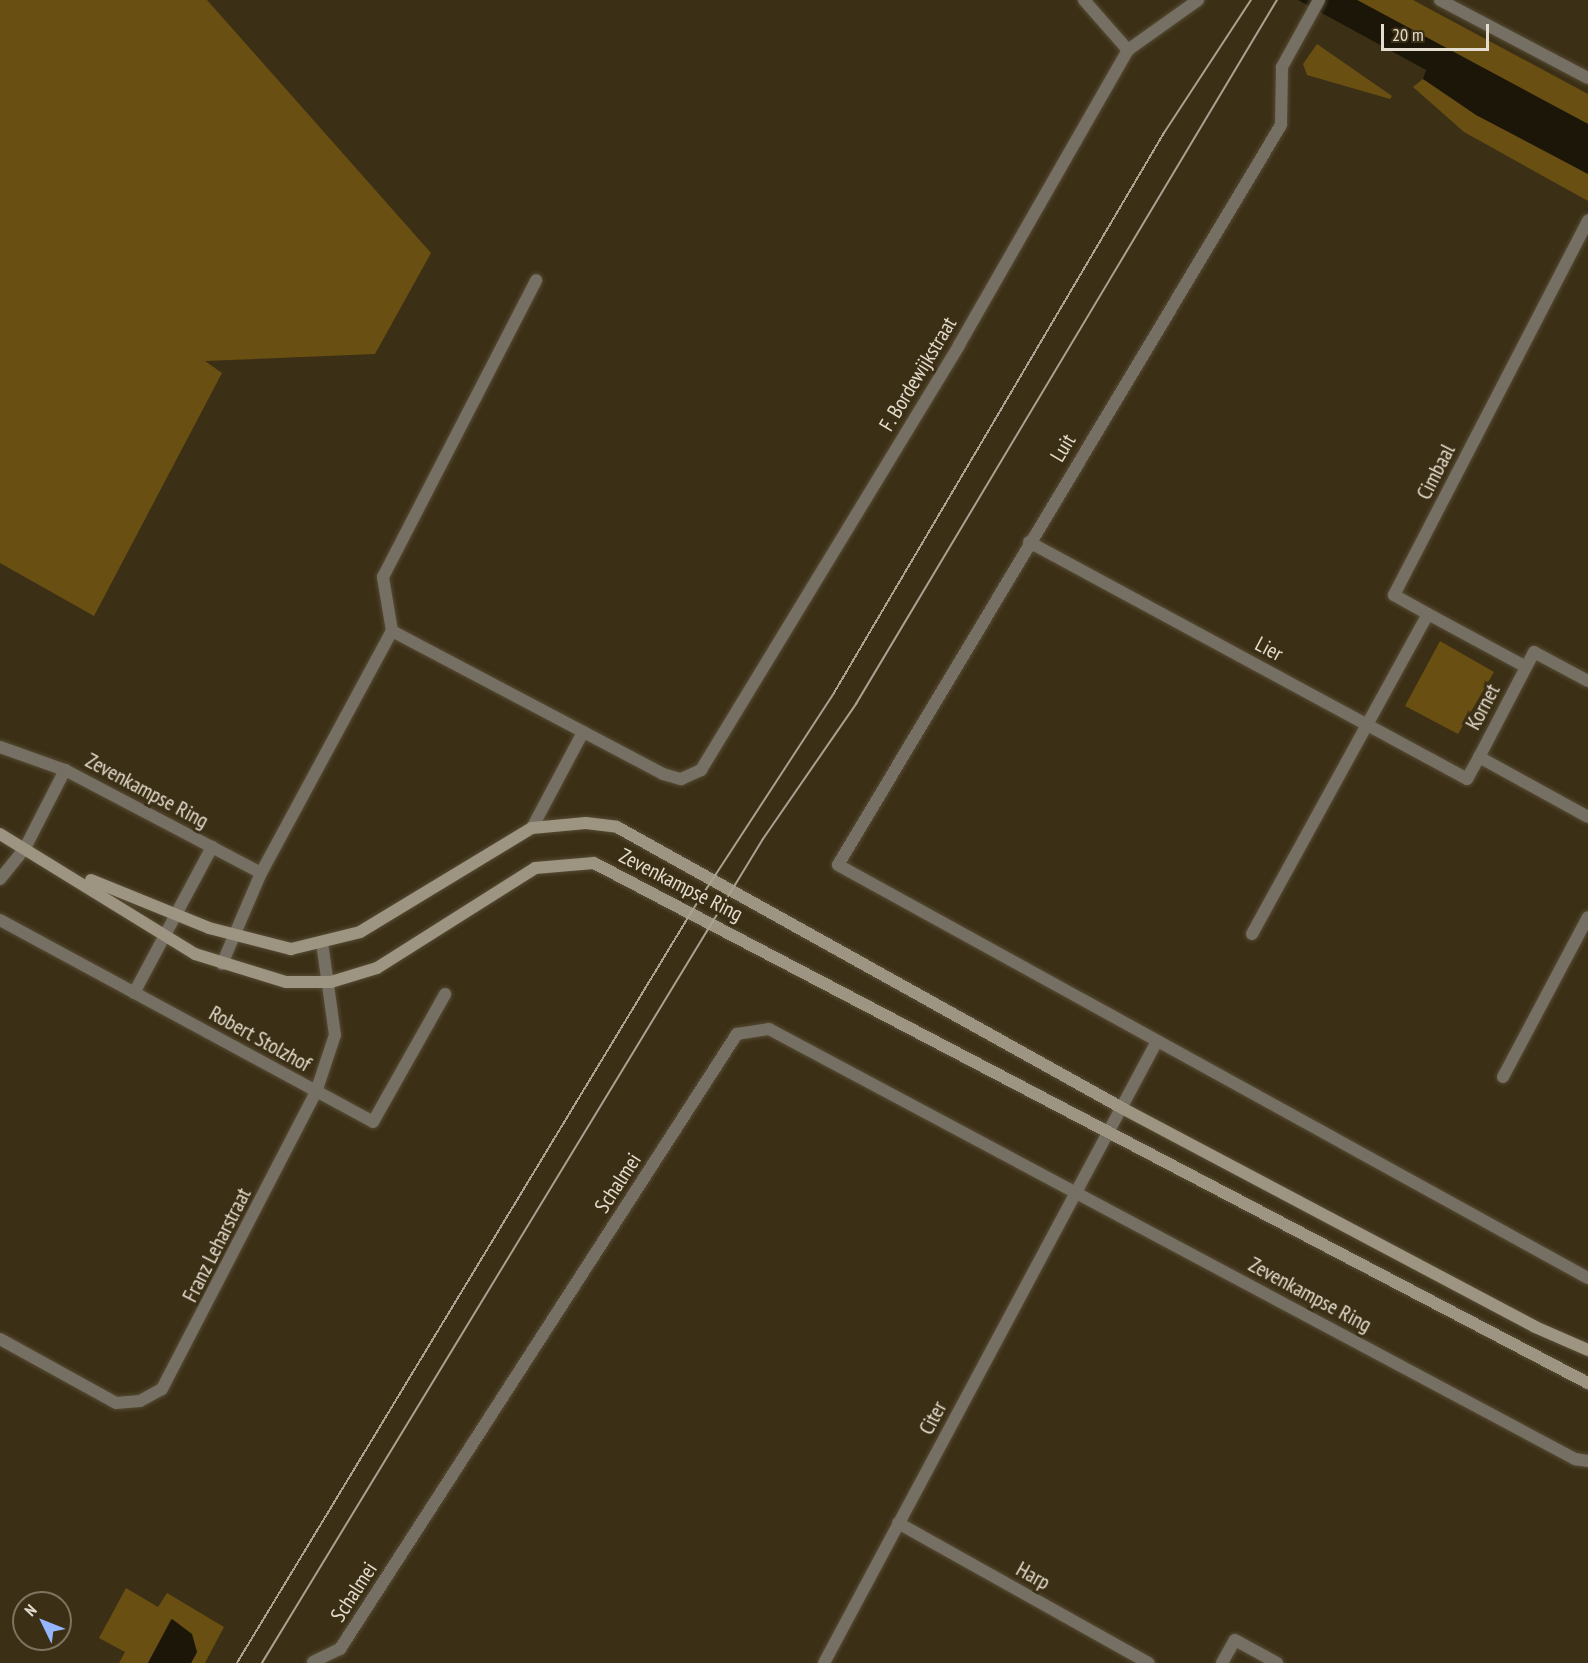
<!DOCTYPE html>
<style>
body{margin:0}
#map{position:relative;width:1588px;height:1663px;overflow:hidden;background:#3b2f16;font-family:"PT Sans Narrow",sans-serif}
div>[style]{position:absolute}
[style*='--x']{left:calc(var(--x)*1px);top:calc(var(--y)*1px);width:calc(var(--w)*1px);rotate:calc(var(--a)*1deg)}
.green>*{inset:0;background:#694f12}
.water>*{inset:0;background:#1c1609}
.roads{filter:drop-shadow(0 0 2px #564b33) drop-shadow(0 0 2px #564b33)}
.street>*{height:12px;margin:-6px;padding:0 6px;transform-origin:6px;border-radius:6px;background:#767064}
.secondary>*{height:12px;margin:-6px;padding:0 6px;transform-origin:6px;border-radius:6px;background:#9d9481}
.tram>*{height:1.5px;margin:-0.75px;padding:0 0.75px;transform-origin:0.75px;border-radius:0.75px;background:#aba18f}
span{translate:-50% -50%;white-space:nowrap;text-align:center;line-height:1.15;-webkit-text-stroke:6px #3b2f16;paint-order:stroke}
.street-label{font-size:21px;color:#e4dccd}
.north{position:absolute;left:12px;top:1591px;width:60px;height:60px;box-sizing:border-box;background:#3b2f16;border:2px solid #7f745f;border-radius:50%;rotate:313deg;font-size:16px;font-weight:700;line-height:24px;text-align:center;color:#e4dccd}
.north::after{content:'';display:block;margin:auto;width:21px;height:27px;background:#95b6fd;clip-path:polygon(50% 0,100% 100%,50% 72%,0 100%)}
.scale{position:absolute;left:1381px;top:24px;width:108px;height:27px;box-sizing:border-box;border:3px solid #e4dccd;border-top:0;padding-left:8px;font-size:18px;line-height:21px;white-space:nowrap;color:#e4dccd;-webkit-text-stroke:4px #3b2f16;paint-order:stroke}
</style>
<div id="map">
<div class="green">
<div style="clip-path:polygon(0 0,207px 0,431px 253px,375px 354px,205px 361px,222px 373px,94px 616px,0 563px)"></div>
<div style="clip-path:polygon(1357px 0,1413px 0,1588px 94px,1588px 124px)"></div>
<div style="clip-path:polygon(1317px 44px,1392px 96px,1390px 99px,1307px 75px,1303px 64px)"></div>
<div style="clip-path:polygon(1423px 79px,1588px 174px,1588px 201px,1464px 132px,1413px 87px)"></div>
<div style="clip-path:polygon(1440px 641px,1494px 672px,1458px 734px,1405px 706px)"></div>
<div style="clip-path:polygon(126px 1588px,158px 1607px,167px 1593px,224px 1627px,205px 1663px,191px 1663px,197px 1652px,171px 1619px,148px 1663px,119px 1663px,125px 1652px,99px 1638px)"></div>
</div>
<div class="water">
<div style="clip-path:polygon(1298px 0,1357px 0,1588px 124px,1588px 174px,1476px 115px,1423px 79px,1426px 70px)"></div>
<div style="clip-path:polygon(172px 1619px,192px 1634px,197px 1652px,191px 1663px,148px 1663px)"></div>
</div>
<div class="roads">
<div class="street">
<div style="--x:1084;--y:0;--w:67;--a:48.7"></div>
<div style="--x:1319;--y:0;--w:77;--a:118.9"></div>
<div style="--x:1282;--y:67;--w:58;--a:91"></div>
<div style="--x:1281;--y:125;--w:862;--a:120.91"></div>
<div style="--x:838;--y:865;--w:856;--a:28.84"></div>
<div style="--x:1440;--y:0;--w:167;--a:27.8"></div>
<div style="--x:1029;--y:542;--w:498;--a:28.4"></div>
<div style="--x:1467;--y:779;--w:25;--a:-61"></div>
<div style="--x:1428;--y:614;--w:111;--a:28.4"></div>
<div style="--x:392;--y:631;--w:55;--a:-99.5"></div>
<div style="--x:383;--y:577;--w:334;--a:-62.7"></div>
<div style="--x:1588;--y:681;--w:61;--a:-151.8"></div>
<div style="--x:1534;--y:652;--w:119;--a:117.6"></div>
<div style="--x:1479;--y:757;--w:124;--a:28.8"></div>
<div style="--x:0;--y:747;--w:69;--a:19.5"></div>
<div style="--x:65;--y:770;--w:221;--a:27.7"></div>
<div style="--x:532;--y:828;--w:109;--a:-62"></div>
<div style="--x:0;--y:879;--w:40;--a:-51"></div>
<div style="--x:25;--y:848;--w:88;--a:-62.9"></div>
<div style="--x:0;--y:920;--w:424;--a:28.4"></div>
<div style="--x:373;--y:1122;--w:147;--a:-60.6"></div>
<div style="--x:1252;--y:934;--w:365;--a:-61.2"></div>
<div style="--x:1428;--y:614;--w:39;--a:-151"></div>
<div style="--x:1394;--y:595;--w:422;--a:-62.6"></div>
<div style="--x:222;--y:964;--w:99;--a:-66.8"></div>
<div style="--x:261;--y:873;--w:275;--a:-61.6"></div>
<div style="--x:392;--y:631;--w:306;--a:27.8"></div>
<div style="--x:663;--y:774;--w:19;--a:16"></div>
<div style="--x:681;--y:779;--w:22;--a:-24"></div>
<div style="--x:701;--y:770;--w:497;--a:-58.7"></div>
<div style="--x:959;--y:345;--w:340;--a:-60.2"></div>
<div style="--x:1128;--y:50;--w:86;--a:-35.5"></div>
<div style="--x:134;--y:993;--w:166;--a:-61.9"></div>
<div style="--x:1503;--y:1077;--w:181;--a:-62"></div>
<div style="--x:0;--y:1339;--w:132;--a:28.9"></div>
<div style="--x:116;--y:1403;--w:24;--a:-5"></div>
<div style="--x:140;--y:1401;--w:25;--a:-29"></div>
<div style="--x:162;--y:1389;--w:335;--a:-62.6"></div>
<div style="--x:316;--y:1092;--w:60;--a:-71.6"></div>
<div style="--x:335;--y:1035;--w:93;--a:-98"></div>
<div style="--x:898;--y:1523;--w:287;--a:29.2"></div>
<div style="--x:313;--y:1662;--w:30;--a:-26"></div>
<div style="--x:340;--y:1649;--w:732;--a:-57.16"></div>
<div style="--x:737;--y:1034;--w:32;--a:-9"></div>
<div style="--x:769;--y:1029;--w:914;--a:28.08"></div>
<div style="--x:1575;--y:1459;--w:13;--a:9"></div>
<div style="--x:824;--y:1663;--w:703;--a:-61.83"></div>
<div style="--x:1222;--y:1663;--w:26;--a:-61"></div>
<div style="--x:1235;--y:1640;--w:48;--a:28.7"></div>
</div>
<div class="secondary">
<div style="--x:0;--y:834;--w:229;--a:31.6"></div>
<div style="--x:195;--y:954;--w:95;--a:17.1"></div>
<div style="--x:286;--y:982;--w:45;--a:0"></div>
<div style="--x:331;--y:982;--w:48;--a:-16.9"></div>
<div style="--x:377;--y:968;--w:187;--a:-32.3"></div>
<div style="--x:535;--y:868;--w:59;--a:-4.8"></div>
<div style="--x:594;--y:863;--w:1122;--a:27.62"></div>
<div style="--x:91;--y:880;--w:127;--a:22.1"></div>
<div style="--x:209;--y:928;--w:85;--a:14.4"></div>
<div style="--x:291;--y:949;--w:71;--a:-13.8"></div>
<div style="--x:360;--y:932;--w:201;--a:-31.2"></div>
<div style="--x:532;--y:828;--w:54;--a:-5.3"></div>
<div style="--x:586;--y:823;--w:31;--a:7"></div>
<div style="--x:617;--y:827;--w:578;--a:29.09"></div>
<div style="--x:1122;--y:1108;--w:467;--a:27.9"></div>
<div style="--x:1535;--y:1327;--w:58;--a:23.5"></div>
</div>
</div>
<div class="tram">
<div style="--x:237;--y:1663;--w:879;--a:-58.82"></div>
<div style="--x:692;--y:911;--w:260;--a:-56.9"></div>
<div style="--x:834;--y:693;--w:650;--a:-59.49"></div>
<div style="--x:1164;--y:133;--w:159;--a:-56.8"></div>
<div style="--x:262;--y:1663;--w:964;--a:-58.7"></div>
<div style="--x:763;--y:839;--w:164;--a:-55.4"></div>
<div style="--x:856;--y:704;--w:820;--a:-59.12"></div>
</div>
<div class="street-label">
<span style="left:918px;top:374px;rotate:-59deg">F. Bordewijkstraat</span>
<span style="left:1063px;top:448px;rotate:-59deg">Luit</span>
<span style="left:1436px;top:472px;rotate:-63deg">Cimbaal</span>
<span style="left:1269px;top:649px;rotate:28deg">Lier</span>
<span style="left:1483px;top:707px;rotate:-62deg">Kornet</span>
<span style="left:147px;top:791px;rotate:28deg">Zevenkampse Ring</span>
<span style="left:681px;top:885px;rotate:27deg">Zevenkampse Ring</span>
<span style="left:260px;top:1039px;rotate:29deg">Robert Stolzhof</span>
<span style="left:618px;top:1183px;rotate:-57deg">Schalmei</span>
<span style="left:217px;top:1245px;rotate:-63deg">Franz Leharstraat</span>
<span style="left:1310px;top:1295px;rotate:28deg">Zevenkampse Ring</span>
<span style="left:933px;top:1418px;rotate:-62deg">Citer</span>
<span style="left:1033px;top:1576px;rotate:29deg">Harp</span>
<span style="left:354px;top:1592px;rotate:-57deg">Schalmei</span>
</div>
<div class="north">N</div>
<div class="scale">20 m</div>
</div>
